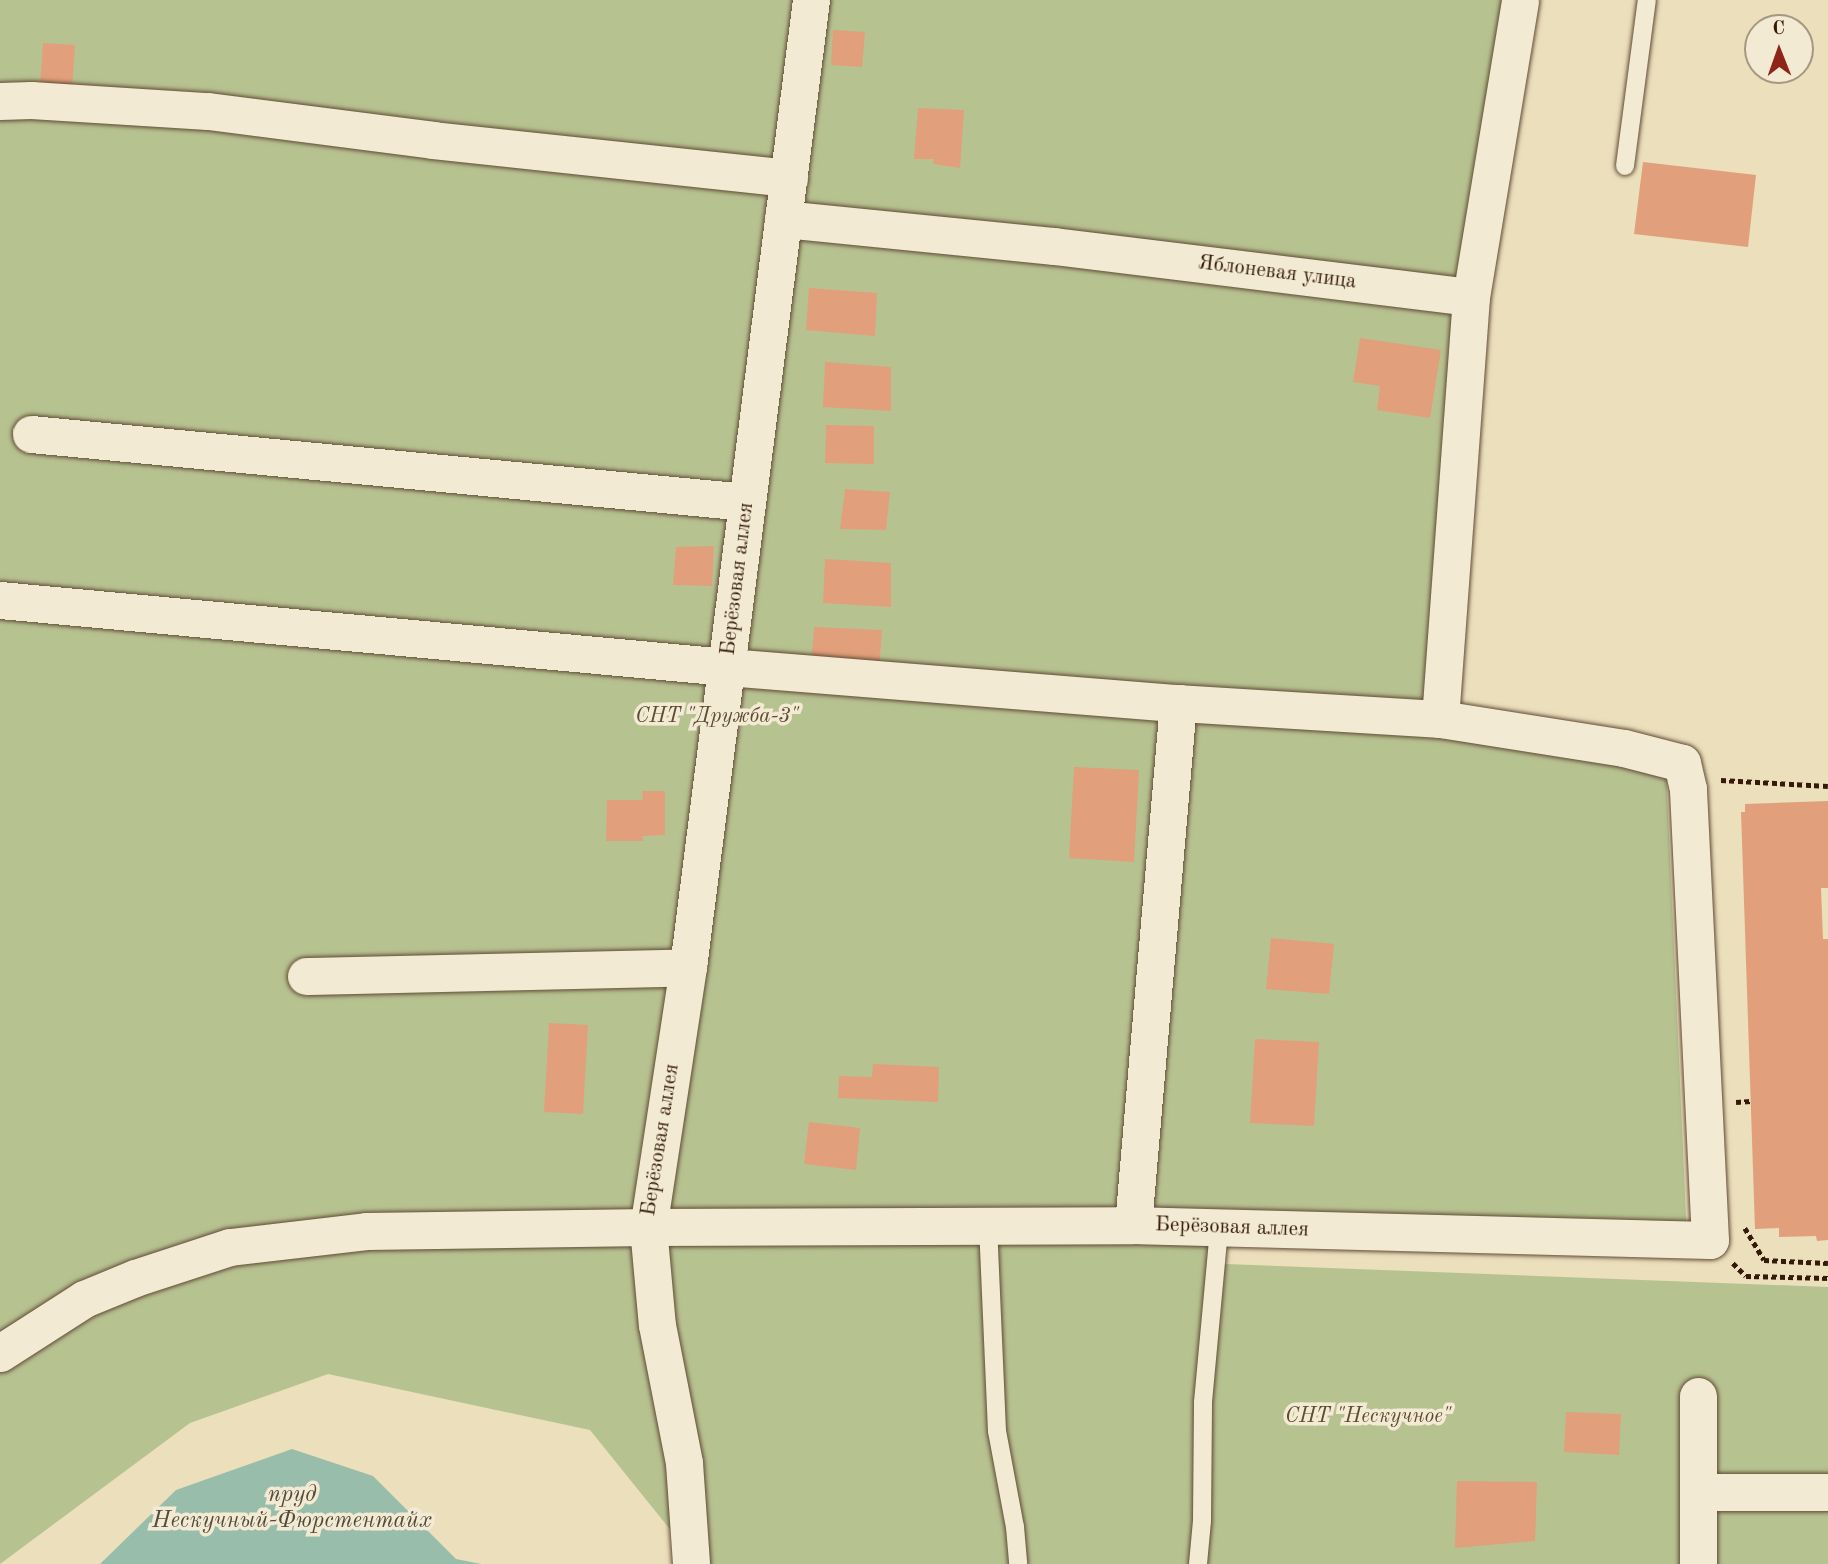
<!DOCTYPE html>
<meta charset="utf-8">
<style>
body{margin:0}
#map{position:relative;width:1828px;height:1564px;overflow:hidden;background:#ebdfbc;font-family:"Old Standard TT",serif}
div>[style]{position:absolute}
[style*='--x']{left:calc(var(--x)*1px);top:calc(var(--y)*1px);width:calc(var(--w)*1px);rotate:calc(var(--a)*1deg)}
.green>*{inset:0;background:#b7c291}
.water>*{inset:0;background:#99bdab}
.building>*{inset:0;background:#e29f7b}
.path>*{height:4.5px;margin-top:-2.25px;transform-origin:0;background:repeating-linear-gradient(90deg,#351a09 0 5px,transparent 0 8.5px)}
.roads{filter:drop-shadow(0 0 2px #624b36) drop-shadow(0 0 2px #624b36)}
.lane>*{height:18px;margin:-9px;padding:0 9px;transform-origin:9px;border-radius:9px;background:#f2ead3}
.street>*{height:37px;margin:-18.5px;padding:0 18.5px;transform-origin:18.5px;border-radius:18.5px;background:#f2ead3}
span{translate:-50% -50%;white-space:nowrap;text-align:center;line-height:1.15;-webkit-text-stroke:7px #f2ead3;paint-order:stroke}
.street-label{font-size:21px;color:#351a09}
.park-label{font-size:21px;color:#5c4c32;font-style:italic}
.water-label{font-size:23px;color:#534b3a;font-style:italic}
.north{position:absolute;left:1744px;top:14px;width:70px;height:70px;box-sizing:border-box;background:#f2ead3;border:2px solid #a69782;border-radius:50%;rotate:359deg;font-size:19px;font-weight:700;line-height:28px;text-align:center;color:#351a09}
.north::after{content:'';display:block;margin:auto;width:24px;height:32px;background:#8f2418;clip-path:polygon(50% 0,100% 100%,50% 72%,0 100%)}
</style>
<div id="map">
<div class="green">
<div style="clip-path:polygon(0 0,1514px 0,1438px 737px,1666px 768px,1687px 1239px,1219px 1230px,1225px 1264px,1828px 1287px,1828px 1564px,698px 1564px,590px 1430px,328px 1374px,190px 1423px,0 1564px)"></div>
</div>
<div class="water">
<div style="clip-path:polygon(292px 1449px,373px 1476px,456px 1559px,481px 1564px,100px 1564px,176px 1490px)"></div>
</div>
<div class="building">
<div style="clip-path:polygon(833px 30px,865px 32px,862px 67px,831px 65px)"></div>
<div style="clip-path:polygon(43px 43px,75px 45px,72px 88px,40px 86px)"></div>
<div style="clip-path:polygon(918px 108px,964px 110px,960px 168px,933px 164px,934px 159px,914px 159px)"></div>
<div style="clip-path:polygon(1643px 162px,1756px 175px,1748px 247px,1634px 234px)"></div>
<div style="clip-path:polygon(809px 288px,877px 293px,875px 336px,806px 330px)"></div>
<div style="clip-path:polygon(1360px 338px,1441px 350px,1430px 418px,1377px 410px,1380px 386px,1353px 382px)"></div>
<div style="clip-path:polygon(825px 362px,891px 367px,891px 411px,823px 407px)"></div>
<div style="clip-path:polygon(826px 425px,874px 426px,874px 464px,825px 463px)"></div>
<div style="clip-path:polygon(845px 489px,890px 492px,886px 530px,840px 529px)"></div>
<div style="clip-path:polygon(714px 546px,712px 586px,673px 585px,676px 547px)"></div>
<div style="clip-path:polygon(825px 559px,891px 563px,891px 607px,823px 603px)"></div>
<div style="clip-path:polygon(814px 627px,882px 630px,879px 670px,811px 667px)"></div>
<div style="clip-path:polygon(1074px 767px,1139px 770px,1134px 862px,1069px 858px)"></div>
<div style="clip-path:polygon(642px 791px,665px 791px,665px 835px,642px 836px,643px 841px,606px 841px,607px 800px,643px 800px)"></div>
<div style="clip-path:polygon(1828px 801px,1828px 888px,1821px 888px,1823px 939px,1828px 939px,1828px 1240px,1817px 1241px,1816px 1236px,1779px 1237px,1779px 1228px,1755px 1229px,1741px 812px,1745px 812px,1745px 804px)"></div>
<div style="clip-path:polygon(1271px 938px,1334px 944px,1329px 994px,1266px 989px)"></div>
<div style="clip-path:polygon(549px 1023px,588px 1025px,583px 1114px,544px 1112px)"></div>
<div style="clip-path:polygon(1255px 1039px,1319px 1042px,1314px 1126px,1250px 1123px)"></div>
<div style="clip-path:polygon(873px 1064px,939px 1067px,938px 1102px,838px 1098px,839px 1076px,872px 1077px)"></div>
<div style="clip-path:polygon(809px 1122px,860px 1128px,856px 1170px,804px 1164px)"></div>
<div style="clip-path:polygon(1566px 1412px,1621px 1414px,1619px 1455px,1564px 1452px)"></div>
<div style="clip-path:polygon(1457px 1481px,1537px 1482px,1535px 1541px,1455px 1548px)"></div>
</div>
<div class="path">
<div style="--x:1721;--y:780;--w:107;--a:3.2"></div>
<div style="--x:1736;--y:1102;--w:15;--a:-4"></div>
<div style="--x:1745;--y:1228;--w:37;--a:59"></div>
<div style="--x:1764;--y:1260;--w:64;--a:2.7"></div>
<div style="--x:1733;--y:1263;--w:18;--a:45"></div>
<div style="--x:1746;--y:1276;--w:82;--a:1.4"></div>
</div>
<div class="roads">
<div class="lane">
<div style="--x:1625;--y:166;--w:167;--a:-82.5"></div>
<div style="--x:988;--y:1225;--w:206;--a:87.5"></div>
<div style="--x:997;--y:1431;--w:98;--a:79.4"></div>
<div style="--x:1015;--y:1527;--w:37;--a:85"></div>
<div style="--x:1198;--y:1564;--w:43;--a:-84.7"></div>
<div style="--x:1202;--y:1521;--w:119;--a:-89.5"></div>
<div style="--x:1203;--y:1402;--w:174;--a:-84.7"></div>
</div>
<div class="street">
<div style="--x:811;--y:0;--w:975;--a:97.25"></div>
<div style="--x:688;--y:967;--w:263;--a:98.7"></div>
<div style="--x:648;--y:1227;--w:485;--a:-0.2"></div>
<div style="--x:1133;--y:1225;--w:577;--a:1.49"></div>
<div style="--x:1710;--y:1240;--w:452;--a:-92.8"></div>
<div style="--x:1688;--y:789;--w:27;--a:-103"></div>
<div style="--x:1682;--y:763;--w:60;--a:-165.5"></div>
<div style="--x:1624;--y:748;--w:186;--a:-171"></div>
<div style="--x:0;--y:101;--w:31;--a:-2"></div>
<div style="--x:31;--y:100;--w:177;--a:3.6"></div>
<div style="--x:208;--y:111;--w:227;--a:7.3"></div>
<div style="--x:433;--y:140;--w:358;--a:6.1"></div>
<div style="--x:783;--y:219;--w:272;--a:5.7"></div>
<div style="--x:1054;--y:246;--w:420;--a:7"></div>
<div style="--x:1471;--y:297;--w:301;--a:-80.6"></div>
<div style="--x:31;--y:434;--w:719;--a:5.43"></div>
<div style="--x:0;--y:600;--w:730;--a:5.27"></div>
<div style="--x:727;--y:667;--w:452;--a:4.6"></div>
<div style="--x:1178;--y:703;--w:262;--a:3.5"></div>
<div style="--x:1440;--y:719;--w:423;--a:-85.8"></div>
<div style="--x:306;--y:976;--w:382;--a:-1.3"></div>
<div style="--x:1133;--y:1225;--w:524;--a:-85.07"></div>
<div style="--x:0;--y:1353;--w:100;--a:-32.7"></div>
<div style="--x:84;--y:1299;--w:55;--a:-22.4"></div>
<div style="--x:135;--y:1278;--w:100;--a:-18.1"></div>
<div style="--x:230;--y:1247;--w:137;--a:-6.7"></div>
<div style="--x:366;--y:1231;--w:282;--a:-0.8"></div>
<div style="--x:648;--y:1227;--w:98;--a:84.8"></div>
<div style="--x:657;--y:1325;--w:141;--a:78.9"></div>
<div style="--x:684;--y:1463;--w:101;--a:86"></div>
<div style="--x:1698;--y:1492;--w:130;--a:0"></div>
<div style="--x:1698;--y:1564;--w:168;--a:-90"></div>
</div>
</div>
<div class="street-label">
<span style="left:1277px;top:273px;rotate:7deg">Яблоневая улица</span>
<span style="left:738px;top:579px;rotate:-83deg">Берёзовая аллея</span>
<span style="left:661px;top:1140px;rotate:-81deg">Берёзовая аллея</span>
<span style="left:1232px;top:1228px;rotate:2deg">Берёзовая аллея</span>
</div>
<div class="park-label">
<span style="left:717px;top:717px">СНТ "Дружба-3"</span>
<span style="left:1368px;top:1417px">СНТ "Нескучное"</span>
</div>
<div class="water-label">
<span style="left:292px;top:1508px">пруд<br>Нескучный-Фюрстентайх</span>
</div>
<div class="north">С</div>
</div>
